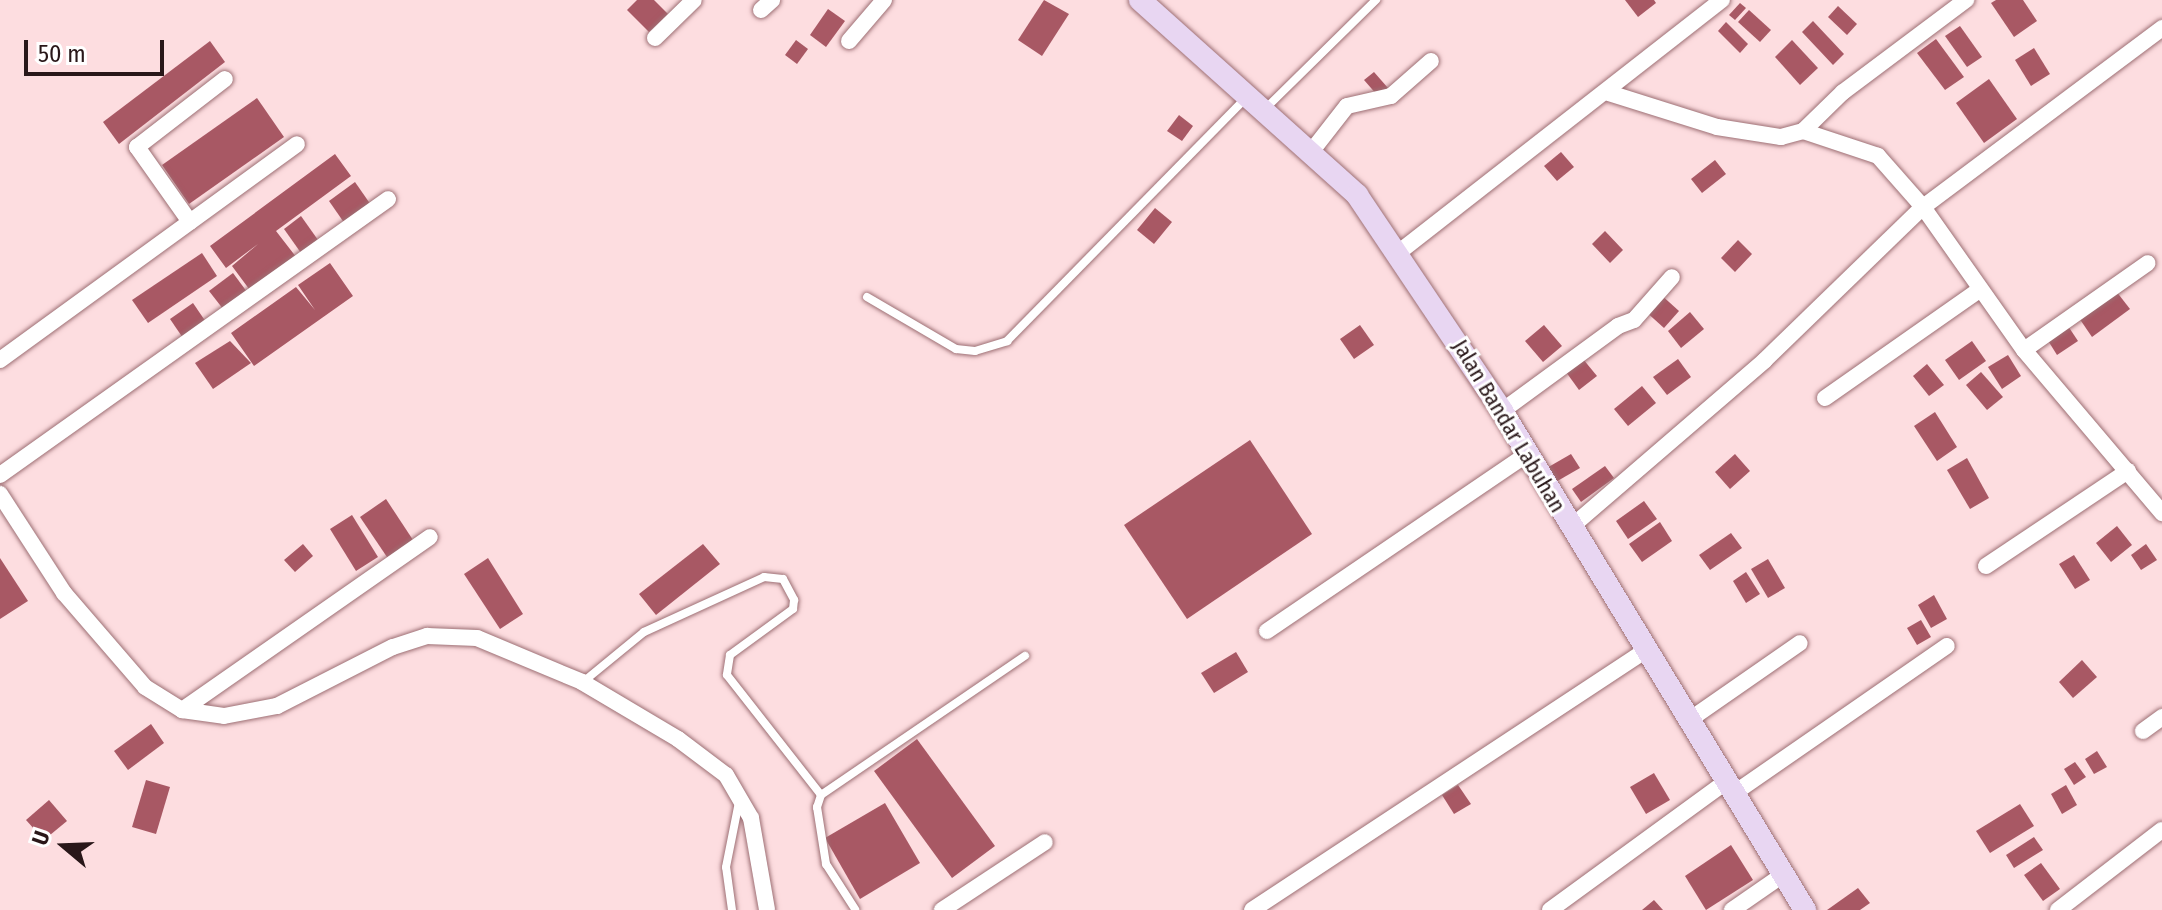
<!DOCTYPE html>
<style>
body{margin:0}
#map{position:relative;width:2162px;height:910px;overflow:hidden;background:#fddde0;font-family:"Fira Sans Condensed",sans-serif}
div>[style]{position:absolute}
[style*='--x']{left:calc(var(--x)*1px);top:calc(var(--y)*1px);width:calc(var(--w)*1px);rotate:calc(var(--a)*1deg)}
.building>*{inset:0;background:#a85864}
.roads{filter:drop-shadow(0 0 2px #9d6f74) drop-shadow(0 0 2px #9d6f74)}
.lane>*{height:8px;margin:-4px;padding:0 4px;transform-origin:4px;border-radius:4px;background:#fff}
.street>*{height:16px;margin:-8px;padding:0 8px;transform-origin:8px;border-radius:8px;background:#fff}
.secondary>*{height:22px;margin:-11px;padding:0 11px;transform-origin:11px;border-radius:11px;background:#e8d6f2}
span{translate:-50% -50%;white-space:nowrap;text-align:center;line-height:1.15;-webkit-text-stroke:6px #fff;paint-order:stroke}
.street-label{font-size:22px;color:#291719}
.north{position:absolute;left:24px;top:806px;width:80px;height:80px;-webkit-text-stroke:6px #fff;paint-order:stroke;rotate:289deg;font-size:22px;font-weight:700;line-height:32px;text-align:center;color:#291719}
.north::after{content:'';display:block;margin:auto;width:28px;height:36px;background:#291719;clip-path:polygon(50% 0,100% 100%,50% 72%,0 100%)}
.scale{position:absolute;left:24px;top:40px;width:140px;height:36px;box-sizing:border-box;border:4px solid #291719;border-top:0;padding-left:10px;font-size:24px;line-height:28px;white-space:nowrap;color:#291719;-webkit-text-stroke:6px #fff;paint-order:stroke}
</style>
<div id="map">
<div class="building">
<div style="clip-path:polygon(637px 0,654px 0,668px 14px,649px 32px,627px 10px)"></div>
<div style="clip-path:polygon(1044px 0,1069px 14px,1042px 56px,1018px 40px)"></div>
<div style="clip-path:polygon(1625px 0,1654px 0,1656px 3px,1638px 17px)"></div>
<div style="clip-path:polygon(1996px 0,2023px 0,2037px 21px,2014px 37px,1991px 3px)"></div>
<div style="clip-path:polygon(1740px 3px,1746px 8px,1735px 20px,1729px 15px)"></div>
<div style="clip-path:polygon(1838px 6px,1857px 24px,1847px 35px,1828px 17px)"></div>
<div style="clip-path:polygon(828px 9px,845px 21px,826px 47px,810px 35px)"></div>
<div style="clip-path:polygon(1749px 10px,1771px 30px,1760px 42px,1738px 22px)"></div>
<div style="clip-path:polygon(1813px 21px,1844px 54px,1833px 65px,1802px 32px)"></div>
<div style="clip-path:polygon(1726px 22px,1748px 44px,1740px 53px,1718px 31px)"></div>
<div style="clip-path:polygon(1960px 26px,1982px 57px,1967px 67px,1945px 36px)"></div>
<div style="clip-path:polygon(1936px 39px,1964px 77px,1945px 90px,1917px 53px)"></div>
<div style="clip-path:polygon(796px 40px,808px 49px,797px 64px,785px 55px)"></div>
<div style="clip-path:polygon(1792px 40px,1818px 68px,1800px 85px,1775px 57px)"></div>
<div style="clip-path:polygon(210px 41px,225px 62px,119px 144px,103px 122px)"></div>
<div style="clip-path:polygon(2034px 48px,2050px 74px,2031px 86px,2015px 60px)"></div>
<div style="clip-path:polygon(1374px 72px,1388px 88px,1378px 96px,1364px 80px)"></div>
<div style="clip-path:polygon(1989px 79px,2017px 119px,1984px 143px,1956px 103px)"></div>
<div style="clip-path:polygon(257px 98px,284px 137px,189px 204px,162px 165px)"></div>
<div style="clip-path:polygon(1179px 115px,1193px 126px,1182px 141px,1167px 131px)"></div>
<div style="clip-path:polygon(1561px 152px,1574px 167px,1557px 181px,1544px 166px)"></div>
<div style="clip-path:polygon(335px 154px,351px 176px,276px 231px,300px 262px,255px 297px,232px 266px,258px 244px,226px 268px,210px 246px)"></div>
<div style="clip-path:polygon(1715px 160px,1726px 174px,1702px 193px,1691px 179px)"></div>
<div style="clip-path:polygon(355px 182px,371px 205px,345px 224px,329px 201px)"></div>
<div style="clip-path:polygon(1155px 208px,1172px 222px,1154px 244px,1137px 230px)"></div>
<div style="clip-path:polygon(301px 216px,323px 247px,306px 260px,284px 229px)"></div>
<div style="clip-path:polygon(1605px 231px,1623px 250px,1610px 263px,1592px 244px)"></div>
<div style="clip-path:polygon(1738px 240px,1752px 254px,1735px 272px,1721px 258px)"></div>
<div style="clip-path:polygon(202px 253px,217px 276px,148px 323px,132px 300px)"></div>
<div style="clip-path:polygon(330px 263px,353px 296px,254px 366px,231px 333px,296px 287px,315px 310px,298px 285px)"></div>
<div style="clip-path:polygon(233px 273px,250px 296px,227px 314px,209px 291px)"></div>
<div style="clip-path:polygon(2116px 291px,2130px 309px,2092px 337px,2079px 318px)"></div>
<div style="clip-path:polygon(1659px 293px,1679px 311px,1664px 328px,1644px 310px)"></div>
<div style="clip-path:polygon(193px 303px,208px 325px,185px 341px,170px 319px)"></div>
<div style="clip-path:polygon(1690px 312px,1704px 329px,1681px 348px,1668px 331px)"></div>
<div style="clip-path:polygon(1360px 325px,1374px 345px,1354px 359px,1340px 339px)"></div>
<div style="clip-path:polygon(1544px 325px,1562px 346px,1543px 362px,1525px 341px)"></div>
<div style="clip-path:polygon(2068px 326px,2078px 341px,2057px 355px,2047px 339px)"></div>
<div style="clip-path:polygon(230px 341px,251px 363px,213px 389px,195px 363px)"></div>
<div style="clip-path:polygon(1972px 341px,1986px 361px,1959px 380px,1945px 360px)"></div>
<div style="clip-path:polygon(2008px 355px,2021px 376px,2002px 389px,1988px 367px)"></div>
<div style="clip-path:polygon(1583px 359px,1597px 376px,1579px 390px,1566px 372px)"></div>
<div style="clip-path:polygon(1678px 359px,1691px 377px,1667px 395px,1653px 377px)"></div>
<div style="clip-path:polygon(1927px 364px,1944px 385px,1929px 396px,1913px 376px)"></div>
<div style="clip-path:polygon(1981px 372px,2003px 397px,1987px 410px,1966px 385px)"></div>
<div style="clip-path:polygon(1642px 386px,1656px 403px,1628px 426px,1614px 409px)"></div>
<div style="clip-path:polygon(1935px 412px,1957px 447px,1937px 461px,1914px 426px)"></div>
<div style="clip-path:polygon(1250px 440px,1312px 534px,1187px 619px,1124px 525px)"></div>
<div style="clip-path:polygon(1571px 454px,1580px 468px,1554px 483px,1545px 469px)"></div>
<div style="clip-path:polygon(1735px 454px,1750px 471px,1730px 489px,1715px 472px)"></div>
<div style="clip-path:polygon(1967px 458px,1989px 498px,1970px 509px,1947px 470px)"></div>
<div style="clip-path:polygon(1605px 466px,1614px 478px,1581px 502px,1572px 489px)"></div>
<div style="clip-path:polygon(386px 499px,415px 543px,389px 560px,360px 517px)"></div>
<div style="clip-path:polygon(1644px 501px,1657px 519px,1628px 539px,1616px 521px)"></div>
<div style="clip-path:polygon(352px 515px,378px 557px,356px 571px,330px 529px)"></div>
<div style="clip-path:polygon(1660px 522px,1672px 541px,1642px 562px,1629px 544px)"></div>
<div style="clip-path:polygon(2117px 526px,2132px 545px,2111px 562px,2096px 543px)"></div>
<div style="clip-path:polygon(1731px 533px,1742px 548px,1710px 570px,1699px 555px)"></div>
<div style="clip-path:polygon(303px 544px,313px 556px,295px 572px,284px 560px)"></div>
<div style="clip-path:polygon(703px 544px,720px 564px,656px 615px,639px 594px)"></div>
<div style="clip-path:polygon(2146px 544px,2157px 560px,2141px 570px,2131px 555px)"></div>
<div style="clip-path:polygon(2074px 555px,2090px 580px,2075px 589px,2059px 564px)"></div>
<div style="clip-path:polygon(0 558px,28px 601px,0 619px)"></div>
<div style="clip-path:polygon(488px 558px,523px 614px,500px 629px,464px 574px)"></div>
<div style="clip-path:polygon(1768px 559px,1785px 588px,1768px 598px,1751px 569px)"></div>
<div style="clip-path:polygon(1746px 572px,1760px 594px,1746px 603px,1733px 581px)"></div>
<div style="clip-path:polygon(1934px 595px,1947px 619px,1931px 628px,1918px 605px)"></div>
<div style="clip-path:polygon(1921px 620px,1931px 637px,1917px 645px,1907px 628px)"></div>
<div style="clip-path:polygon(1236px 652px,1248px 672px,1214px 693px,1201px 673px)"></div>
<div style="clip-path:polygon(2082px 660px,2097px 677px,2073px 698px,2059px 682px)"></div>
<div style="clip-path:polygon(151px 724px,164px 743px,128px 770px,114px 751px)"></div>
<div style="clip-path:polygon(917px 739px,995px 846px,952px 878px,874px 771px)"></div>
<div style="clip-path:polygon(2097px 751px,2107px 767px,2094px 774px,2085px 759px)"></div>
<div style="clip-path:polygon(2075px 762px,2086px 777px,2074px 785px,2064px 769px)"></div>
<div style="clip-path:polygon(1654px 773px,1670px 800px,1646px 814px,1630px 787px)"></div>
<div style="clip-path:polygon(146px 780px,170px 787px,156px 834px,132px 827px)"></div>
<div style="clip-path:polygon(1458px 785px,1471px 804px,1454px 814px,1442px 795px)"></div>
<div style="clip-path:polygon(2066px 785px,2077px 805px,2062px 814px,2051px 794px)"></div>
<div style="clip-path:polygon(49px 800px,67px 821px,44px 840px,26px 820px)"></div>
<div style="clip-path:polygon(885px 803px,920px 863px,860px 899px,825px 838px)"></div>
<div style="clip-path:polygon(2020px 804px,2034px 826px,1990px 853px,1976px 831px)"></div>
<div style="clip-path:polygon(2034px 837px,2043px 850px,2014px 868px,2006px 855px)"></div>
<div style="clip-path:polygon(1731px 845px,1753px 880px,1706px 910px,1685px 876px)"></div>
<div style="clip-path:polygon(2041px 863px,2060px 889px,2043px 901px,2024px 875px)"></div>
<div style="clip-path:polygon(1858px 888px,1870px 903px,1860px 910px,1827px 910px)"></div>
<div style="clip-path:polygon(1654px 900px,1663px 910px,1642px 910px)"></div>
</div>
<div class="roads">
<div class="lane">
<div style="--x:1265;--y:109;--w:156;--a:-44.5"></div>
<div style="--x:867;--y:297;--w:103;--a:30.3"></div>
<div style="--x:956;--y:349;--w:19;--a:6"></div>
<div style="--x:975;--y:351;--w:34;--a:-17"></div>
<div style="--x:1007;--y:341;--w:339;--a:-45.5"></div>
<div style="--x:583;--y:682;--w:79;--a:-39.3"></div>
<div style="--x:644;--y:632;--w:132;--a:-24.6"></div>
<div style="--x:764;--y:577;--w:19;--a:6"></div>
<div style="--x:783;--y:579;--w:24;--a:62"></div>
<div style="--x:794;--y:600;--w:9;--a:96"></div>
<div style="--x:793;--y:609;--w:78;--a:143.9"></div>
<div style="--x:730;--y:655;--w:20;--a:99"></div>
<div style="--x:727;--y:675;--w:152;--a:51.9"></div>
<div style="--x:821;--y:795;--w:13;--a:108"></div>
<div style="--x:817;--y:807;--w:58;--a:81"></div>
<div style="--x:826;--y:864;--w:54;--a:57.2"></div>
<div style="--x:821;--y:795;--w:247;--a:-34.3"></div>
<div style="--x:732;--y:910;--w:43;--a:-97.9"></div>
<div style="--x:726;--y:867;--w:66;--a:-78.7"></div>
</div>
<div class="street">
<div style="--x:761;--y:10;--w:15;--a:-42"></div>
<div style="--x:655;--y:38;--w:54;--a:-44.3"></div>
<div style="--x:849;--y:41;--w:54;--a:-49.5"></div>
<div style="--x:1609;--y:93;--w:113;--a:17.5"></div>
<div style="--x:1717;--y:127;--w:65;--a:8.9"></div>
<div style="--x:1781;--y:137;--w:23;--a:-15"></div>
<div style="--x:1803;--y:131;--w:79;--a:18.4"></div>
<div style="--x:1878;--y:156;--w:68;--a:48.6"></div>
<div style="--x:1923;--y:207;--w:175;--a:54.8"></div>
<div style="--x:2024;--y:350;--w:214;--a:49.7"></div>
<div style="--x:1803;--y:131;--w:56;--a:-44.3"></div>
<div style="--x:1843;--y:92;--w:154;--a:-36.8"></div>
<div style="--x:1311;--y:152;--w:58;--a:-52"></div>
<div style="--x:1347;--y:106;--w:45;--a:-12.8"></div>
<div style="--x:1391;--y:96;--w:53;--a:-41.2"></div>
<div style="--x:190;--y:222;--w:92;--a:-125.2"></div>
<div style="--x:137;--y:147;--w:111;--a:-37.7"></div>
<div style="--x:1398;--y:253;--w:411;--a:-38"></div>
<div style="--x:2024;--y:350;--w:151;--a:-35.1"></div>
<div style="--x:0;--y:360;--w:367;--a:-36"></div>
<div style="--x:1825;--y:398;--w:188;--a:-35"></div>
<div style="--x:1502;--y:411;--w:144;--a:-36.2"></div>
<div style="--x:1618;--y:326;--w:17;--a:-21"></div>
<div style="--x:1634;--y:320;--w:57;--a:-48.5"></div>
<div style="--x:0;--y:475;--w:476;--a:-35.4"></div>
<div style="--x:0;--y:494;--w:118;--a:57.1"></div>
<div style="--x:64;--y:593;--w:124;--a:49.2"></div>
<div style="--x:145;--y:687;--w:44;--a:31.9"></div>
<div style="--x:182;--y:710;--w:42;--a:8.1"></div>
<div style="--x:224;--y:716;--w:54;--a:-10.7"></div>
<div style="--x:277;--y:706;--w:130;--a:-27"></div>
<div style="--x:393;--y:647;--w:36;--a:-18"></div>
<div style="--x:427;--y:636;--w:50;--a:2.3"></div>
<div style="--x:477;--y:638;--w:114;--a:22.7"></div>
<div style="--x:582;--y:682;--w:112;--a:30.7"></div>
<div style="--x:678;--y:739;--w:60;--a:36.9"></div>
<div style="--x:726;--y:775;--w:50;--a:59.8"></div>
<div style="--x:751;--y:818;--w:93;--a:80.1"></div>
<div style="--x:1570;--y:528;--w:257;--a:-40.7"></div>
<div style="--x:1765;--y:360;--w:220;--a:-44.1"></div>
<div style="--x:1923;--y:207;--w:299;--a:-36.8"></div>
<div style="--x:1986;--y:566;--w:171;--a:-33.8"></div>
<div style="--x:1267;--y:631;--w:315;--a:-34.2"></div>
<div style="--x:182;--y:710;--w:302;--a:-34.9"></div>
<div style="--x:1692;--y:718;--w:131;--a:-34.8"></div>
<div style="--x:2143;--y:731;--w:24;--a:-36"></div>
<div style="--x:1733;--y:794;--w:260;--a:-34.7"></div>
<div style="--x:942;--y:910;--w:123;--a:-33.4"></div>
<div style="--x:1252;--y:910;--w:473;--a:-33.4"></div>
<div style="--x:1550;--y:910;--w:219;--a:-36.1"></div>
<div style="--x:1732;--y:910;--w:63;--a:-34.7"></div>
<div style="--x:2058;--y:910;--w:131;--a:-37.6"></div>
</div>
<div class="secondary">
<div style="--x:1140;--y:0;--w:292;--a:41.9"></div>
<div style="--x:1357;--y:195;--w:260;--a:56.1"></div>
<div style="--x:1502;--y:411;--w:584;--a:58.73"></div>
</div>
</div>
<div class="street-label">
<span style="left:1509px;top:426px;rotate:59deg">Jalan Bandar Labuhan</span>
</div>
<div class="north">U</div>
<div class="scale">50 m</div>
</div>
